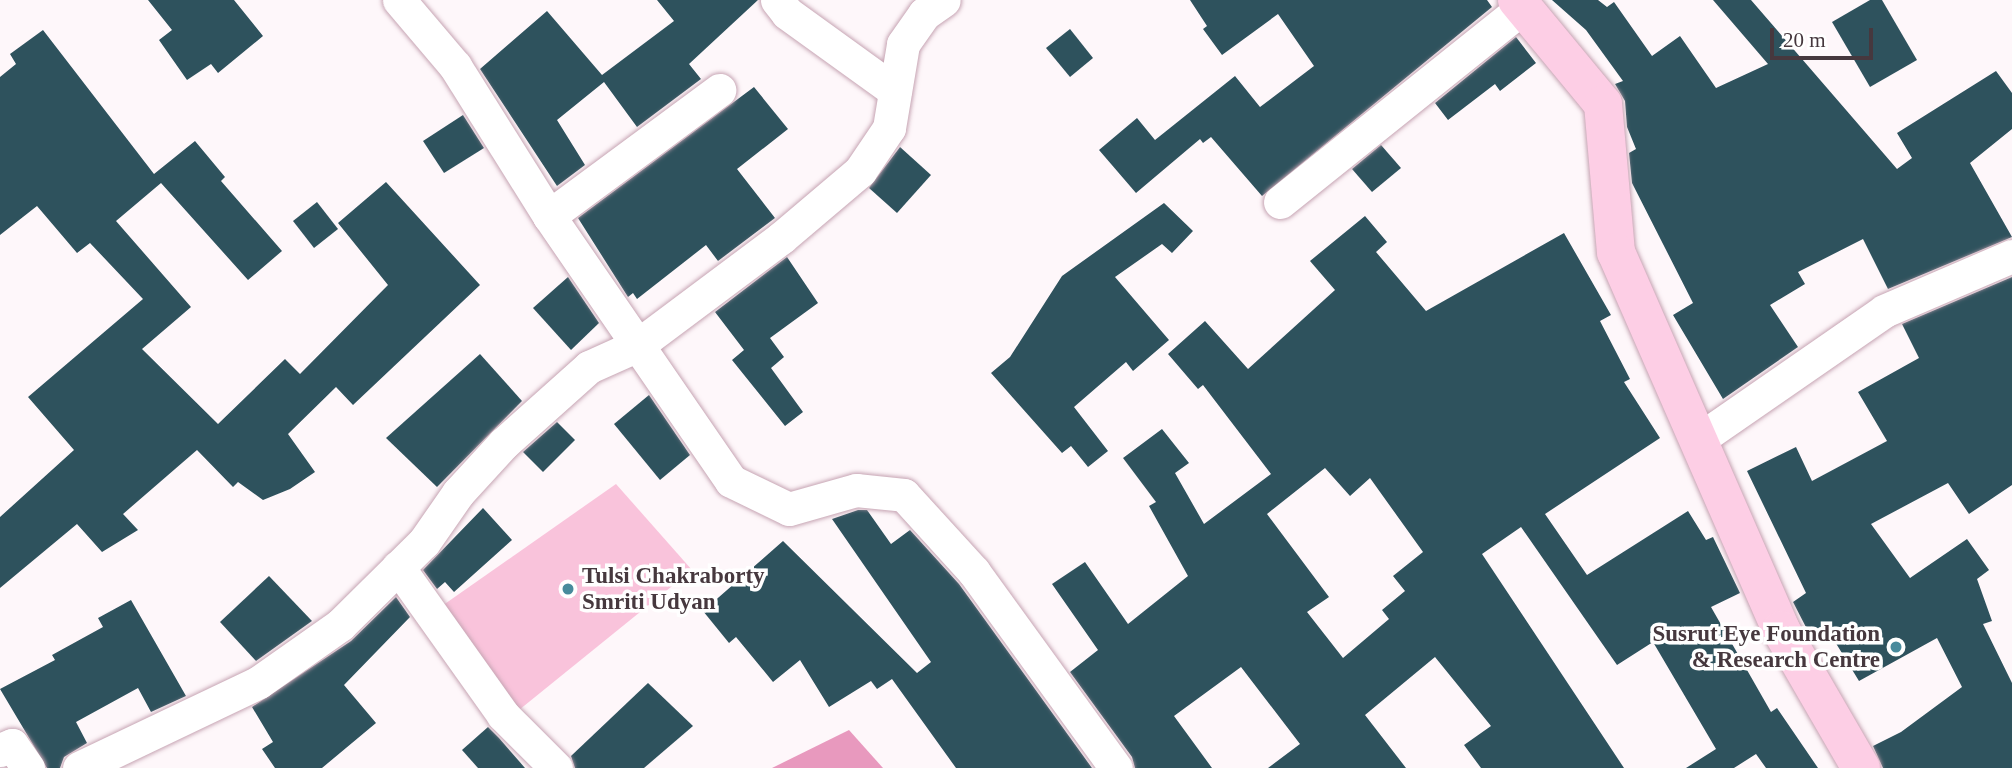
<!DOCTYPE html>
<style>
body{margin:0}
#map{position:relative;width:2012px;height:768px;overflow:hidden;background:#fef7fa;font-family:"Times New Roman",serif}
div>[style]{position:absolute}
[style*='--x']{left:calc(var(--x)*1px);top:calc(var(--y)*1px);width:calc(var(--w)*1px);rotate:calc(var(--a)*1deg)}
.green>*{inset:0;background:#f9c3db}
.water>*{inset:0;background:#e899be}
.building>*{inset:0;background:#2e525d}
.roads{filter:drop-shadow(0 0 2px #c6a4b3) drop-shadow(0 0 2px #c6a4b3)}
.minor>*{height:33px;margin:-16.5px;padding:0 16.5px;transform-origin:16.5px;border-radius:16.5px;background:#fff}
.major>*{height:38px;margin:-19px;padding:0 19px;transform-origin:19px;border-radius:19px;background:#fdcee5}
.dots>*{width:19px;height:19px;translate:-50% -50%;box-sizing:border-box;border:4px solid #fff;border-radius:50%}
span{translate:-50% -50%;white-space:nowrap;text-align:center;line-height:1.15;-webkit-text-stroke:7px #fff;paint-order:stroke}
.poi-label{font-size:23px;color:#46383e;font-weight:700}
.left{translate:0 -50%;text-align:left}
.right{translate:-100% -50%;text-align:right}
.scale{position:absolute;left:1770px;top:28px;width:103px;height:32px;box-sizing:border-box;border:4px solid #46383e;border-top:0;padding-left:9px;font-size:21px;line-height:24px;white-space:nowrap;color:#46383e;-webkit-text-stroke:5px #fff;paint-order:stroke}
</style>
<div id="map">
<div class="green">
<div style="clip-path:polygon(616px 484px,692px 570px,519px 710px,439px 608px)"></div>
</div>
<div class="water">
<div style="clip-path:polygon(849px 730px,883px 768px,772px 768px)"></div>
</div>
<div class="building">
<div style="clip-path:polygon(148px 0,234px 0,263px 36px,218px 73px,211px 64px,187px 80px,159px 40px,172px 30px)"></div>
<div style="clip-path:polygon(657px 0,758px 0,689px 64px,701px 79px,637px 127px,604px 82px,557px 120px,585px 165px,557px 186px,480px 69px,547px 11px,602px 75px,674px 21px)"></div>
<div style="clip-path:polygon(1190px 0,1487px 0,1492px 7px,1262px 196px,1211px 137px,1203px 143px,1200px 139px,1136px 193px,1099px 150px,1137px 118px,1155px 140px,1235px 76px,1260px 107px,1314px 66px,1278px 14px,1222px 55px,1203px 29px,1207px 26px)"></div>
<div style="clip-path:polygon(1552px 0,1598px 0,1607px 7px,1614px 2px,1652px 56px,1680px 36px,1716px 88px,1768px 64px,1713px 0,1751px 0,1897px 169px,1912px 158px,1897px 133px,1996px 71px,2012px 93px,2012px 129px,1970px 163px,2012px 237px,1888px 289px,1863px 239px,1798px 272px,1805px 284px,1770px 305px,1798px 347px,1723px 399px,1673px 315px,1693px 303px,1632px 183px,1629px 153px,1636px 149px,1627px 127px,1625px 101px,1615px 84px,1623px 81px,1586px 30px)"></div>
<div style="clip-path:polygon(1870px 0,1882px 0,1917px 60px,1870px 87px,1832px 22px)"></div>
<div style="clip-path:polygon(1070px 29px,1093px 58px,1070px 77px,1046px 48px)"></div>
<div style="clip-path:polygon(43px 30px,154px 174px,195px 141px,225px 177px,221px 181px,282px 251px,248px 280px,161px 183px,116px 221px,191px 307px,142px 349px,218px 424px,285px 359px,300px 374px,388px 285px,338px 223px,386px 182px,480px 285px,353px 405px,336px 387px,288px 434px,315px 472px,290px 489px,263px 500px,238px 482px,233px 487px,197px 450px,123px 514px,138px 530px,102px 552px,77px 524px,0 588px,0 517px,74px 450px,28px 397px,143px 299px,90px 243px,77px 253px,37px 206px,0 235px,0 77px,16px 64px,10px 54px)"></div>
<div style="clip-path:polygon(1516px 37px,1536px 63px,1500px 91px,1495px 84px,1448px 120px,1435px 103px)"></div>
<div style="clip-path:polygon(754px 87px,788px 129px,737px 169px,775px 218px,718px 261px,706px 245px,637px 299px,633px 293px,628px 297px,578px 218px)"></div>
<div style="clip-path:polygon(463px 115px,484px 148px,444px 173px,423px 141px)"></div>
<div style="clip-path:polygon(1381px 145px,1401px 168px,1372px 192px,1352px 169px)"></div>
<div style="clip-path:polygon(900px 147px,931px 175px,897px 213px,869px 188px)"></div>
<div style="clip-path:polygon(317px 202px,338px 229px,314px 248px,293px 221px)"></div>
<div style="clip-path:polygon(1164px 203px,1193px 231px,1172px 253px,1162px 244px,1115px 277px,1169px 340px,1133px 371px,1126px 362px,1074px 407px,1108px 451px,1088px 467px,1071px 446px,1062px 453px,991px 373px,1010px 357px,1062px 276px)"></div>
<div style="clip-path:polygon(evenodd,1365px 216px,1387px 242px,1376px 252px,1426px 311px,1564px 233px,1611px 315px,1600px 321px,1630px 379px,1624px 382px,1660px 438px,1545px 514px,1587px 575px,1688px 511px,1706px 540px,1713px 537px,1740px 593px,1711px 607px,1771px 712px,1777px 708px,1818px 768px,1766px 768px,1756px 754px,1734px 768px,1686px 768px,1716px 749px,1653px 642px,1617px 665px,1521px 527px,1482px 554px,1624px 768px,1481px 768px,1464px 745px,1491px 726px,1435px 657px,1365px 715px,1406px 768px,1268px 768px,1300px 744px,1241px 667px,1174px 716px,1212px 768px,1135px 768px,1132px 757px,1070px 672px,1098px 650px,1052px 584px,1085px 562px,1128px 624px,1188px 576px,1149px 506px,1156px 502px,1123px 458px,1162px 429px,1189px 463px,1175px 473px,1204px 524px,1271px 474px,1203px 385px,1198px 389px,1168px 354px,1205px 321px,1248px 369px,1335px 290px,1310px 261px,1365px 216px,1325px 468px,1350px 496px,1370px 478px,1423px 552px,1393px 576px,1405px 591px,1382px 610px,1389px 619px,1343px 658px,1307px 612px,1329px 597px,1267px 514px,1325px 468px)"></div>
<div style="clip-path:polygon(787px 257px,818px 303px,770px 338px,784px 357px,771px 368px,803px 412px,785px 426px,732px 360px,744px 350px,715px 312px)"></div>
<div style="clip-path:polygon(568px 277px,599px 323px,571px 350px,533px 308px)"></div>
<div style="clip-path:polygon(2012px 277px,2012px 485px,1969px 514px,1948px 483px,1871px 524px,1910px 578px,1967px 539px,1989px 570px,1977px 579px,1992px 621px,1983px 624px,2012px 683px,2012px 768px,1883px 768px,1873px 746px,1901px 732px,1962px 687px,1937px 638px,1859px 681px,1826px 627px,1811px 637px,1793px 602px,1806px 593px,1747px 471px,1796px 447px,1812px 481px,1887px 441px,1858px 392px,1919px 358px,1902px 324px)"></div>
<div style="clip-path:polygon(480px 354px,522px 401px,437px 487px,386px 438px)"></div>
<div style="clip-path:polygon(649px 395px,690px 455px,660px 480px,614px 424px)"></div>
<div style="clip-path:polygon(557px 422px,575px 440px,543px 472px,523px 452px)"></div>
<div style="clip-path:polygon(483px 508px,512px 540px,454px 592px,445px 582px,437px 589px,423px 570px)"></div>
<div style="clip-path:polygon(858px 510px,867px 510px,891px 544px,910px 530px,959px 584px,1092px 768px,956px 768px,892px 679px,877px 689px,871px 681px,829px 707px,800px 660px,773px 682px,736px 637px,729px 643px,703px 611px,783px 541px,917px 673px,931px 662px,832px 519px)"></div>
<div style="clip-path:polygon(269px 576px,312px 621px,256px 661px,220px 622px)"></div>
<div style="clip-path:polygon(396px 597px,410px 617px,344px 685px,376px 723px,322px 768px,275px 768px,262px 749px,273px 742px,252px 707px,351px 641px)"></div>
<div style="clip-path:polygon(131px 600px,186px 696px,151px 712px,138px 688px,76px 722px,87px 743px,64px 757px,60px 768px,47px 768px,0 689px,55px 660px,52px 655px,103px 627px,98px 618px)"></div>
<div style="clip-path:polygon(648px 683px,693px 726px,644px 768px,575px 768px,571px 756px)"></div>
<div style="clip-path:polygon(488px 727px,499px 738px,525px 768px,478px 768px,462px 750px)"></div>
</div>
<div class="roads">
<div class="minor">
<div style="--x:399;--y:0;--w:87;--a:49.7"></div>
<div style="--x:455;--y:66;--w:177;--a:57.9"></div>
<div style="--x:549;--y:216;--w:321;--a:55.5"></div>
<div style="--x:731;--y:481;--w:64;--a:25.8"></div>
<div style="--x:789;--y:509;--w:70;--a:-15.8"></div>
<div style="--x:856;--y:490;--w:48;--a:5.9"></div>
<div style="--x:904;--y:495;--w:104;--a:47.7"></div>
<div style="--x:974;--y:572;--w:242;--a:54.1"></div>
<div style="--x:777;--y:0;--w:16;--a:52"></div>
<div style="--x:787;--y:13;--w:133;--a:35.8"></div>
<div style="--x:1280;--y:202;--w:312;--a:-38.7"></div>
<div style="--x:549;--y:216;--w:212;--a:-36.5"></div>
<div style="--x:1698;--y:440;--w:226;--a:-34.7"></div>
<div style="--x:1884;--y:311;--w:139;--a:-23.3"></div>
<div style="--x:398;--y:567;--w:181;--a:54.6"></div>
<div style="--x:503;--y:715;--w:75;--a:45"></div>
<div style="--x:0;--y:750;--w:13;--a:-23"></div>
<div style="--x:12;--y:745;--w:28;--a:55"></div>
<div style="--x:79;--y:768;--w:199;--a:-25.5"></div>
<div style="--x:259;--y:682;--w:99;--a:-35.1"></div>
<div style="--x:340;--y:625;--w:118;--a:-44.7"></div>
<div style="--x:424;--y:542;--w:60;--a:-55.2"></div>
<div style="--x:458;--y:493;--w:68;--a:-47.4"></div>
<div style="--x:504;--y:443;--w:114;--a:-41.8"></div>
<div style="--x:589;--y:367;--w:54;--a:-24.2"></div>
<div style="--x:638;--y:345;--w:179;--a:-36.8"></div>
<div style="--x:781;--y:238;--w:104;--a:-40.3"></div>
<div style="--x:860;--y:171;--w:52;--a:-56"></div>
<div style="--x:889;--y:128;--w:85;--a:-80.5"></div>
<div style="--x:903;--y:44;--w:37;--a:-55"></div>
<div style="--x:924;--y:14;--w:24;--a:-35"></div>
</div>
<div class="major">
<div style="--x:1517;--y:0;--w:135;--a:50.4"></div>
<div style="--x:1603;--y:104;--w:149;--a:85"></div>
<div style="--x:1616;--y:252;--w:412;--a:66.4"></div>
<div style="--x:1781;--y:630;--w:160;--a:59.9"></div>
</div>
</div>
<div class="dots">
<div style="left:568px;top:589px;background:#488a9c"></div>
<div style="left:1896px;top:647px;background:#488a9c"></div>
</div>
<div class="poi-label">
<span class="left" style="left:582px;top:589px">Tulsi Chakraborty<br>Smriti Udyan</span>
<span class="right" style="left:1880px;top:647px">Susrut Eye Foundation<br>&amp; Research Centre</span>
</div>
<div class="scale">20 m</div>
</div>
